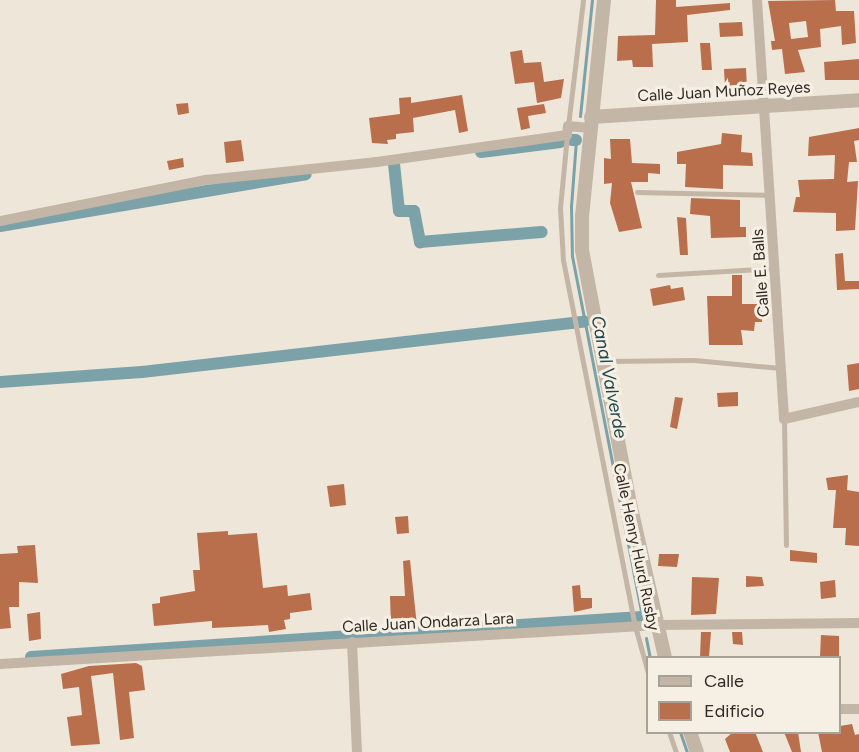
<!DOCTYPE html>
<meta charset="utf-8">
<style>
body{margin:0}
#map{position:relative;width:859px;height:752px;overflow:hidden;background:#eee6d9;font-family:Figtree,sans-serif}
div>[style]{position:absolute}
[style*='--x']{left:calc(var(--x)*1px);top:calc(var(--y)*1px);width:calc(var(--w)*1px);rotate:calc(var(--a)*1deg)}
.stream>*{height:3px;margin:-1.5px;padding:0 1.5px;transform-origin:1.5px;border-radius:1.5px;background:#7ba2a8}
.canal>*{height:12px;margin:-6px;padding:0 6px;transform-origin:6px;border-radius:6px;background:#7ba2a8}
.building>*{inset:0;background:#b96f4c}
.service>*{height:5px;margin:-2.5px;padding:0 2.5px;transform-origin:2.5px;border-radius:2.5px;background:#c4b6a6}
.minor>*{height:10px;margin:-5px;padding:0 5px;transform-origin:5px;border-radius:5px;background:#c4b6a6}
.tertiary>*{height:14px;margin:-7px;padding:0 7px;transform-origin:7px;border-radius:7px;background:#c4b6a6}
span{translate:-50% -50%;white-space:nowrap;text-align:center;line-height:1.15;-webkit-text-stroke:6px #f6efe4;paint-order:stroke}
.street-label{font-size:16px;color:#312b26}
.water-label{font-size:18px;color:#20474e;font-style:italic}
.legend{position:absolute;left:646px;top:656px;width:195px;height:78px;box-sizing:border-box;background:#f6efe4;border:2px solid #a7a198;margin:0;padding:8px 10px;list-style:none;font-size:18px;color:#312b26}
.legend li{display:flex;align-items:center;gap:12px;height:30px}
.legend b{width:30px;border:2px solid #a7a198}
</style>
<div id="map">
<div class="stream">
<div style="--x:580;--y:116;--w:117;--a:-84.1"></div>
<div style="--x:576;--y:140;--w:66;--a:94.3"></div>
<div style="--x:571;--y:206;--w:50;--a:88.9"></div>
<div style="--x:572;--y:256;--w:368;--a:79"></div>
<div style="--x:646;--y:638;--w:20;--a:79"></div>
<div style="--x:680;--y:732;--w:21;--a:71"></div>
</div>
<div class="canal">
<div style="--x:572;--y:140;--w:4;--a:0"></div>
<div style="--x:481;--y:152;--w:80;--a:-7.2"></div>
<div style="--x:394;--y:164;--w:47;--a:83.9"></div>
<div style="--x:399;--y:211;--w:15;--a:0"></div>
<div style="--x:414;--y:211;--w:32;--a:79"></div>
<div style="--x:420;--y:242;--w:122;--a:-4.7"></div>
<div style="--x:0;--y:226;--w:310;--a:-9.6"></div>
<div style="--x:0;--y:382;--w:142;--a:-4"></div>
<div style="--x:142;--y:372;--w:445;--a:-6.5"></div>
<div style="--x:31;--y:657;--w:612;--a:-3.75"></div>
</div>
<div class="building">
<div style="clip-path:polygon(656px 0,676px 0,676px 7px,730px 3px,730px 10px,687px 15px,688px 42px,652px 44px,653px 67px,633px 67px,632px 60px,617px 61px,618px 36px,655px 35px)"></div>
<div style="clip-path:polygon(evenodd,835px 0,836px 11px,854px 11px,856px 43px,842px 45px,841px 26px,820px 29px,821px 47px,798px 50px,805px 72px,785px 74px,782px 49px,772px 50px,771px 41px,775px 41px,768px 1px,835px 0,806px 21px,808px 37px,791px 39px,789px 23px,806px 21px)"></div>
<div style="clip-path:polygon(742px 22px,743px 36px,720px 37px,719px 23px)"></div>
<div style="clip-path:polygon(700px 43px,710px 43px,712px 70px,702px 70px)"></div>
<div style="clip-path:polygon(522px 50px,524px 63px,541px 62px,544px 82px,564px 79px,561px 98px,537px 103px,534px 82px,515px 84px,510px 52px)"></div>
<div style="clip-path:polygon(859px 59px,859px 80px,825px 80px,824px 62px)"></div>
<div style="clip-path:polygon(746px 68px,747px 89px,725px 87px,724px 69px)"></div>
<div style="clip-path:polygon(462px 95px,468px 131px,459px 133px,455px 110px,413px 118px,414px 132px,396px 134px,396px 139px,387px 140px,388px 144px,372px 143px,369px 118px,400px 114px,399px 98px,411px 97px,411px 103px)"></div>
<div style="clip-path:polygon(188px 103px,189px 113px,178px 115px,176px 104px)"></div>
<div style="clip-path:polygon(544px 104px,546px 113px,528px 116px,530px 128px,521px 130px,517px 108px)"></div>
<div style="clip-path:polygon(859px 128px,859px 140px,854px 141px,857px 162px,849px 162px,847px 182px,858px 181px,855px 230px,836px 231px,836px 213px,793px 212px,796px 197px,800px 197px,798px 180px,834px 179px,835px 155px,808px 156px,809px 137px)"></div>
<div style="clip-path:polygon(722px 133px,742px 135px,741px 152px,752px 153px,753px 166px,723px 165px,723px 189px,685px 187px,686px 164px,677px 164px,677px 152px,721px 144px)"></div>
<div style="clip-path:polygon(610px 139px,630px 139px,632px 163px,660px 164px,660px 174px,648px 173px,648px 182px,631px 182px,642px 228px,619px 232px,610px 203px,612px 183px,604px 184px,604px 158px,611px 159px)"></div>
<div style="clip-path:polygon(241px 140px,244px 161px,226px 163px,224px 142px)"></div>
<div style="clip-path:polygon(183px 158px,184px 167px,169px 170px,167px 161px)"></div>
<div style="clip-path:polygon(691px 198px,740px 200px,740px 227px,746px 227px,746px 237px,711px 238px,710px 216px,690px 214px)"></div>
<div style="clip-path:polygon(677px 217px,686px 218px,688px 255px,680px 255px)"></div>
<div style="clip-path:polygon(843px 253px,845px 281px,859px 281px,859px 289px,837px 290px,835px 254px)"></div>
<div style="clip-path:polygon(732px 275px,742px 275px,742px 304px,762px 304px,762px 322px,755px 322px,754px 331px,741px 330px,743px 345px,709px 345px,707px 296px,732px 296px)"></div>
<div style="clip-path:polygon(670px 285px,671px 289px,683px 287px,685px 300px,653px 306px,650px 289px)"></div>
<div style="clip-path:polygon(859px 363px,859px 389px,849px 391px,847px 365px)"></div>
<div style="clip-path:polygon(738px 392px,738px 406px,718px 407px,717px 393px)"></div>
<div style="clip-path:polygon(675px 397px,683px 398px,677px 429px,670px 427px)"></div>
<div style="clip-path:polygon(848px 475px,847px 490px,859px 492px,859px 546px,845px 545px,846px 528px,833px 528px,836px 490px,828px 490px,826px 478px)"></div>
<div style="clip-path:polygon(344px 484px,346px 505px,330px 507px,327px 486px)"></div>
<div style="clip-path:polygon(408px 516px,409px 533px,397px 534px,395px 517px)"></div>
<div style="clip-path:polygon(228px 531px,228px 535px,257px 533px,263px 588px,287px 585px,288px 596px,310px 593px,312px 610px,290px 613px,290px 619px,284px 620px,286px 629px,269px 632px,268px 625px,212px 628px,212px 621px,154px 626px,152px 604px,160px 603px,160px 597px,195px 591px,193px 570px,200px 570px,197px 533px)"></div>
<div style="clip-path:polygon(35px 545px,38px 583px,19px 582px,19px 607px,9px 607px,11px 628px,0 629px,0 554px,18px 553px,17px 546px)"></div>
<div style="clip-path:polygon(790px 550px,817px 553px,817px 563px,790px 561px)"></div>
<div style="clip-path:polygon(659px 554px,679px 554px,677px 567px,658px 566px)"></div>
<div style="clip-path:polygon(410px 560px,417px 626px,391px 627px,390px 596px,405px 596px,403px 561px)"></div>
<div style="clip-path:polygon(746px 576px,762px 577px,764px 586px,746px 587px)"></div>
<div style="clip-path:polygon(692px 577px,719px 578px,716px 614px,691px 615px)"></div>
<div style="clip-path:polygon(835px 580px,836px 597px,821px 599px,820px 582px)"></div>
<div style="clip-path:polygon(580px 585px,581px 598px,592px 598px,592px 608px,574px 612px,572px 586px)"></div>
<div style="clip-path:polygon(40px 612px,41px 639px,29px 641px,27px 614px)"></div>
<div style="clip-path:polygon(701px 632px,711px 632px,709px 657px,700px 657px)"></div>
<div style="clip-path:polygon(732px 632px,742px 632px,743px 645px,733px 644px)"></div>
<div style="clip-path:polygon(821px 635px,839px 636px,839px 657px,820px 656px)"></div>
<div style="clip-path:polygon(136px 663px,142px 666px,145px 690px,129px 692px,134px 738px,120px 740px,113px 673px,91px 676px,100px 744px,71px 746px,67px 717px,82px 715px,79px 687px,63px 689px,61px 674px,89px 666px)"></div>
<div style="clip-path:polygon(852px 724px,855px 735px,859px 734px,859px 752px,822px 752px,818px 732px,840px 732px,840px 726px)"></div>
<div style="clip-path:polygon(733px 732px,755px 732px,763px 752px,730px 752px,725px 739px)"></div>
<div style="clip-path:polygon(784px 732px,798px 732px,801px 752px,792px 752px)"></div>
</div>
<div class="service">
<div style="--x:568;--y:126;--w:127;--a:-83.2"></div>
<div style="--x:567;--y:135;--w:73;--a:95.5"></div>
<div style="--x:560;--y:208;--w:52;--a:86.7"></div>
<div style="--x:563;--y:260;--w:373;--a:78.9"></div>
<div style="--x:635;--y:626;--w:49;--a:74.5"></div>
<div style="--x:637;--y:192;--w:132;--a:1.3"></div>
<div style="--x:658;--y:275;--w:117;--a:-3.4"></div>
<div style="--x:605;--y:361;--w:89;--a:-0.6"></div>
<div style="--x:694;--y:360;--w:87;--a:5.3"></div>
<div style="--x:784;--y:419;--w:126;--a:89.1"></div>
<div style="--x:669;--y:732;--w:21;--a:71"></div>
</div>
<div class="minor">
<div style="--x:757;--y:0;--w:420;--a:86.3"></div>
<div style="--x:784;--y:419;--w:77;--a:-12.8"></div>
<div style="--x:0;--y:221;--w:210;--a:-11.3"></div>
<div style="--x:206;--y:180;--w:172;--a:-6"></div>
<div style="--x:377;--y:162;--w:192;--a:-8.1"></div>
<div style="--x:567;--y:135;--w:9;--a:-84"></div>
<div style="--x:568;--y:126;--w:22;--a:5"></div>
<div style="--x:352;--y:642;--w:110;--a:87.4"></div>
<div style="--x:0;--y:664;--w:660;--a:-3.39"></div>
<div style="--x:659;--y:625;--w:200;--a:-0.6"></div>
<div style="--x:840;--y:709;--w:19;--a:0"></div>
</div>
<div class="tertiary">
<div style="--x:604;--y:0;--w:216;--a:95.8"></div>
<div style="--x:582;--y:215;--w:35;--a:90"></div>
<div style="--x:582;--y:250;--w:253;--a:79.3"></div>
<div style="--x:629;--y:499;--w:163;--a:77.2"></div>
<div style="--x:591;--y:117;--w:269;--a:-3.6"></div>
<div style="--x:690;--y:732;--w:21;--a:71"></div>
</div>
<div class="street-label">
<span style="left:724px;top:92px;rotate:-3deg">Calle Juan Muñoz Reyes</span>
<span style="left:761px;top:273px;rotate:-94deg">Calle E. Balls</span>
<span style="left:636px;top:547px;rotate:78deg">Calle Henry Hurd Rusby</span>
<span style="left:428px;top:623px;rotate:-3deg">Calle Juan Ondarza Lara</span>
</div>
<div class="water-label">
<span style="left:609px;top:377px;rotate:79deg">Canal Valverde</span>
</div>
<ul class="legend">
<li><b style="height:8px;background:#c4b6a6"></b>Calle</li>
<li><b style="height:16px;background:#b96f4c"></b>Edificio</li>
</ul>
</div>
